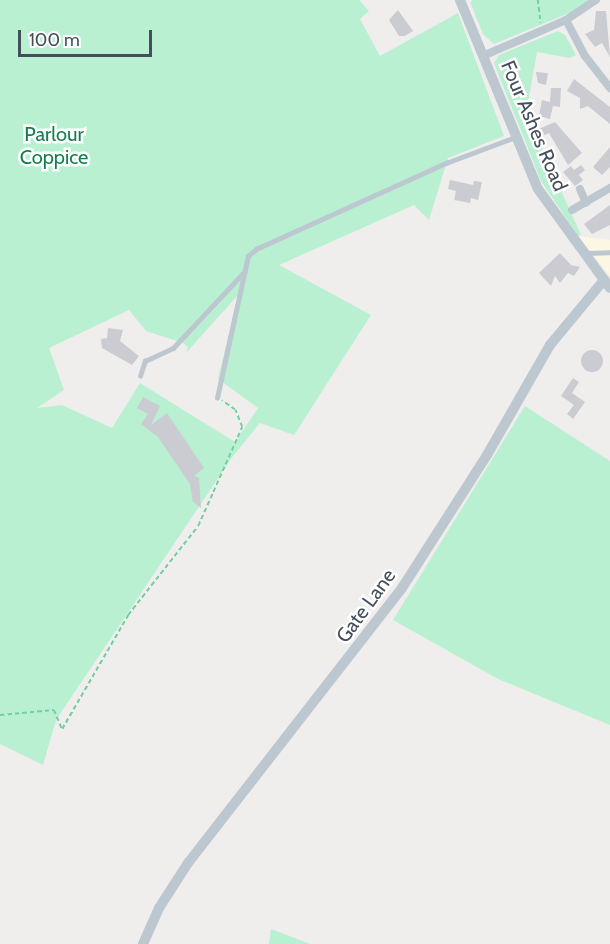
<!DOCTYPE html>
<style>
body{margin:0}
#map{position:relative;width:610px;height:944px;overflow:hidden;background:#f0eded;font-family:Cabin,sans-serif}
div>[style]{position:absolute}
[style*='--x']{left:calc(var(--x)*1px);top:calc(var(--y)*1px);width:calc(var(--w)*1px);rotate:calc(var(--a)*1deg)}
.commercial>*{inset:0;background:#fcf7e5}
.green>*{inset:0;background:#b9f0d2}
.building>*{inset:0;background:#caccd2}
.round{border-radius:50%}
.path>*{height:1.5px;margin-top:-0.75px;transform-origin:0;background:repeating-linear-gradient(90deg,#70cfa6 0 4.5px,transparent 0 7.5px)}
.service>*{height:4.5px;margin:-2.25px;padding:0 2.25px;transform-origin:2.25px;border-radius:2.25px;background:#bdc7d0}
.minor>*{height:8px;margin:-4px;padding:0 4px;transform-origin:4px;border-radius:4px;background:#bdc7d0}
.tertiary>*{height:10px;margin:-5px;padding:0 5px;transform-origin:5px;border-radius:5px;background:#bdc7d0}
span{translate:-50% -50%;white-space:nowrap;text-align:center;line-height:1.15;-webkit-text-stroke:5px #fff;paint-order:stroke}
.street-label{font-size:20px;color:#454f5b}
.park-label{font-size:20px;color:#137f50}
.scale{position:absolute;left:18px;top:30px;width:134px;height:27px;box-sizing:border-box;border:3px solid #454f5b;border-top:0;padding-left:8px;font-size:18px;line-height:21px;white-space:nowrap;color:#454f5b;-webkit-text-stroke:4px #fff;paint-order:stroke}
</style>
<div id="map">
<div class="commercial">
<div style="clip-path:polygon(578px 236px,610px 240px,610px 276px)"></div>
</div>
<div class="green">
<div style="clip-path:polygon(evenodd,0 0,359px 0,369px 11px,360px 19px,380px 56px,458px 13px,504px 136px,448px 158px,429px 220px,414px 205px,279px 265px,371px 315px,294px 435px,260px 423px,233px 456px,56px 720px,43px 765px,0 744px,0 0,238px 295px,218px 379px,258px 408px,235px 442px,140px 383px,112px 428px,62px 405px,37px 408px,64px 390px,49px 348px,129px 310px,146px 331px,183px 343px,188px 347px,186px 353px,238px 295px)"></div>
<div style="clip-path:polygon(473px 0,588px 0,579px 9px,494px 44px,483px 34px,470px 2px)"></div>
<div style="clip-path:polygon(558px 31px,565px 35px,576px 55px,569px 58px,537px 52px,526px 113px,581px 235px,578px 236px,541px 181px,494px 63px,499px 55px)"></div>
<div style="clip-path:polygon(525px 406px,610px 461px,610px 725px,498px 679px,393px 620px)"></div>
<div style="clip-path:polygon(271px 929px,310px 944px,269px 944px)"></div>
</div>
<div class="building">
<div style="clip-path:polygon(398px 10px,413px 31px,405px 36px,399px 36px,389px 20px)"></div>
<div style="clip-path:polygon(596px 11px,606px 11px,610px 57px,602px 43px,595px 47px,585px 34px,594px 30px)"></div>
<div style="clip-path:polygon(536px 72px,548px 73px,546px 85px,538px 83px)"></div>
<div style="clip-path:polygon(574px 79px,610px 107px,610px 124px,588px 106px,580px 109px,580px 98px,567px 91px)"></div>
<div style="clip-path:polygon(551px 88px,561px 88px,560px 107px,553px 106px,550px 119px,539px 116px,542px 100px,550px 102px)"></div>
<div style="clip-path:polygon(555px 122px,582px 153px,568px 165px,549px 133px,538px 138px,534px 131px)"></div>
<div style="clip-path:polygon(610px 147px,610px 167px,602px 175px,593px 167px)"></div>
<div style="clip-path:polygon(581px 165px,585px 170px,579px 175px,583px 180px,575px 186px,563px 172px,571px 166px,574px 170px)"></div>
<div style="clip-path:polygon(450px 180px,473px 185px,474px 181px,482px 182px,478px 200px,471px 198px,470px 203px,454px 200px,456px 191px,448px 189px)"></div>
<div style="clip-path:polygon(610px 205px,610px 225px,592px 234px,584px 224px)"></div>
<div style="clip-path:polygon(560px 253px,571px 265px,580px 267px,574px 276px,568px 273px,560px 283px,555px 276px,551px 286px,539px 273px)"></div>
<div style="clip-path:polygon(108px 328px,123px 330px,120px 341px,139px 356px,132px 365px,102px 348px,101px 339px,107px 338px)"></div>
<div class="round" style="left:581px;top:350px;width:22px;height:22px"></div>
<div style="clip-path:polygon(573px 378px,579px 382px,572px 393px,585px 402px,573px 419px,567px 414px,574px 405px,561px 396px)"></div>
<div style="clip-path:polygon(143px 397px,160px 406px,151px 425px,167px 413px,204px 468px,194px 476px,199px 478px,201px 508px,193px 502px,190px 484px,158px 437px,141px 424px,148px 414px,137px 408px)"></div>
</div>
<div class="path">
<div style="--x:538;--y:0;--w:23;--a:83"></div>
<div style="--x:0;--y:715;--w:54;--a:-5.3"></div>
<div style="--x:54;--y:710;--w:21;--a:67"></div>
<div style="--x:62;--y:729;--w:132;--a:-59.9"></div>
<div style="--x:128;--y:615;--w:113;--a:-51.8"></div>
<div style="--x:198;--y:526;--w:108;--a:-66"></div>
<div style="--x:242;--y:427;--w:18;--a:-112"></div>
<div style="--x:235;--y:410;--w:16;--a:-145"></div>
</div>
<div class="service">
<div style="--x:586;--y:253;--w:24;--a:-2"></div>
<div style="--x:140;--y:376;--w:16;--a:-72"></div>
<div style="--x:145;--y:361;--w:31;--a:-25"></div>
<div style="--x:173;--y:348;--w:105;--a:-46.9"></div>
<div style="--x:217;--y:398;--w:145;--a:-77.7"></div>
<div style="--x:248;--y:256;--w:11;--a:-41"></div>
<div style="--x:256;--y:249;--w:209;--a:-24.4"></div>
<div style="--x:446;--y:163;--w:74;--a:-20.6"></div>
</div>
<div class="minor">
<div style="--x:566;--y:20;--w:41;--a:62.2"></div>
<div style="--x:585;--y:56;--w:41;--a:52"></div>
<div style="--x:485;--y:55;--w:88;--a:-23.4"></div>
<div style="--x:566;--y:20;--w:36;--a:-34"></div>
<div style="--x:580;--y:189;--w:15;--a:67"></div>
<div style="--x:572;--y:210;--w:44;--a:-30.1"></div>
</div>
<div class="tertiary">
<div style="--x:460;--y:0;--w:204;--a:67.6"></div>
<div style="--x:538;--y:189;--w:122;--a:54"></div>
<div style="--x:143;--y:944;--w:39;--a:-66"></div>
<div style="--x:159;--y:908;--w:54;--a:-57.2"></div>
<div style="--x:188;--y:863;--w:348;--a:-52.1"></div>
<div style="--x:402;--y:588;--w:158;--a:-57.4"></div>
<div style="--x:487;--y:455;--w:127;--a:-60.2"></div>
<div style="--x:550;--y:345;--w:85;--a:-50.3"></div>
</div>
<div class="street-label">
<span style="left:534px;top:126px;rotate:67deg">Four Ashes Road</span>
<span style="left:366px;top:606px;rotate:-54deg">Gate Lane</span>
</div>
<div class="park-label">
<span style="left:54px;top:146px">Parlour<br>Coppice</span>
</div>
<div class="scale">100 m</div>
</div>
